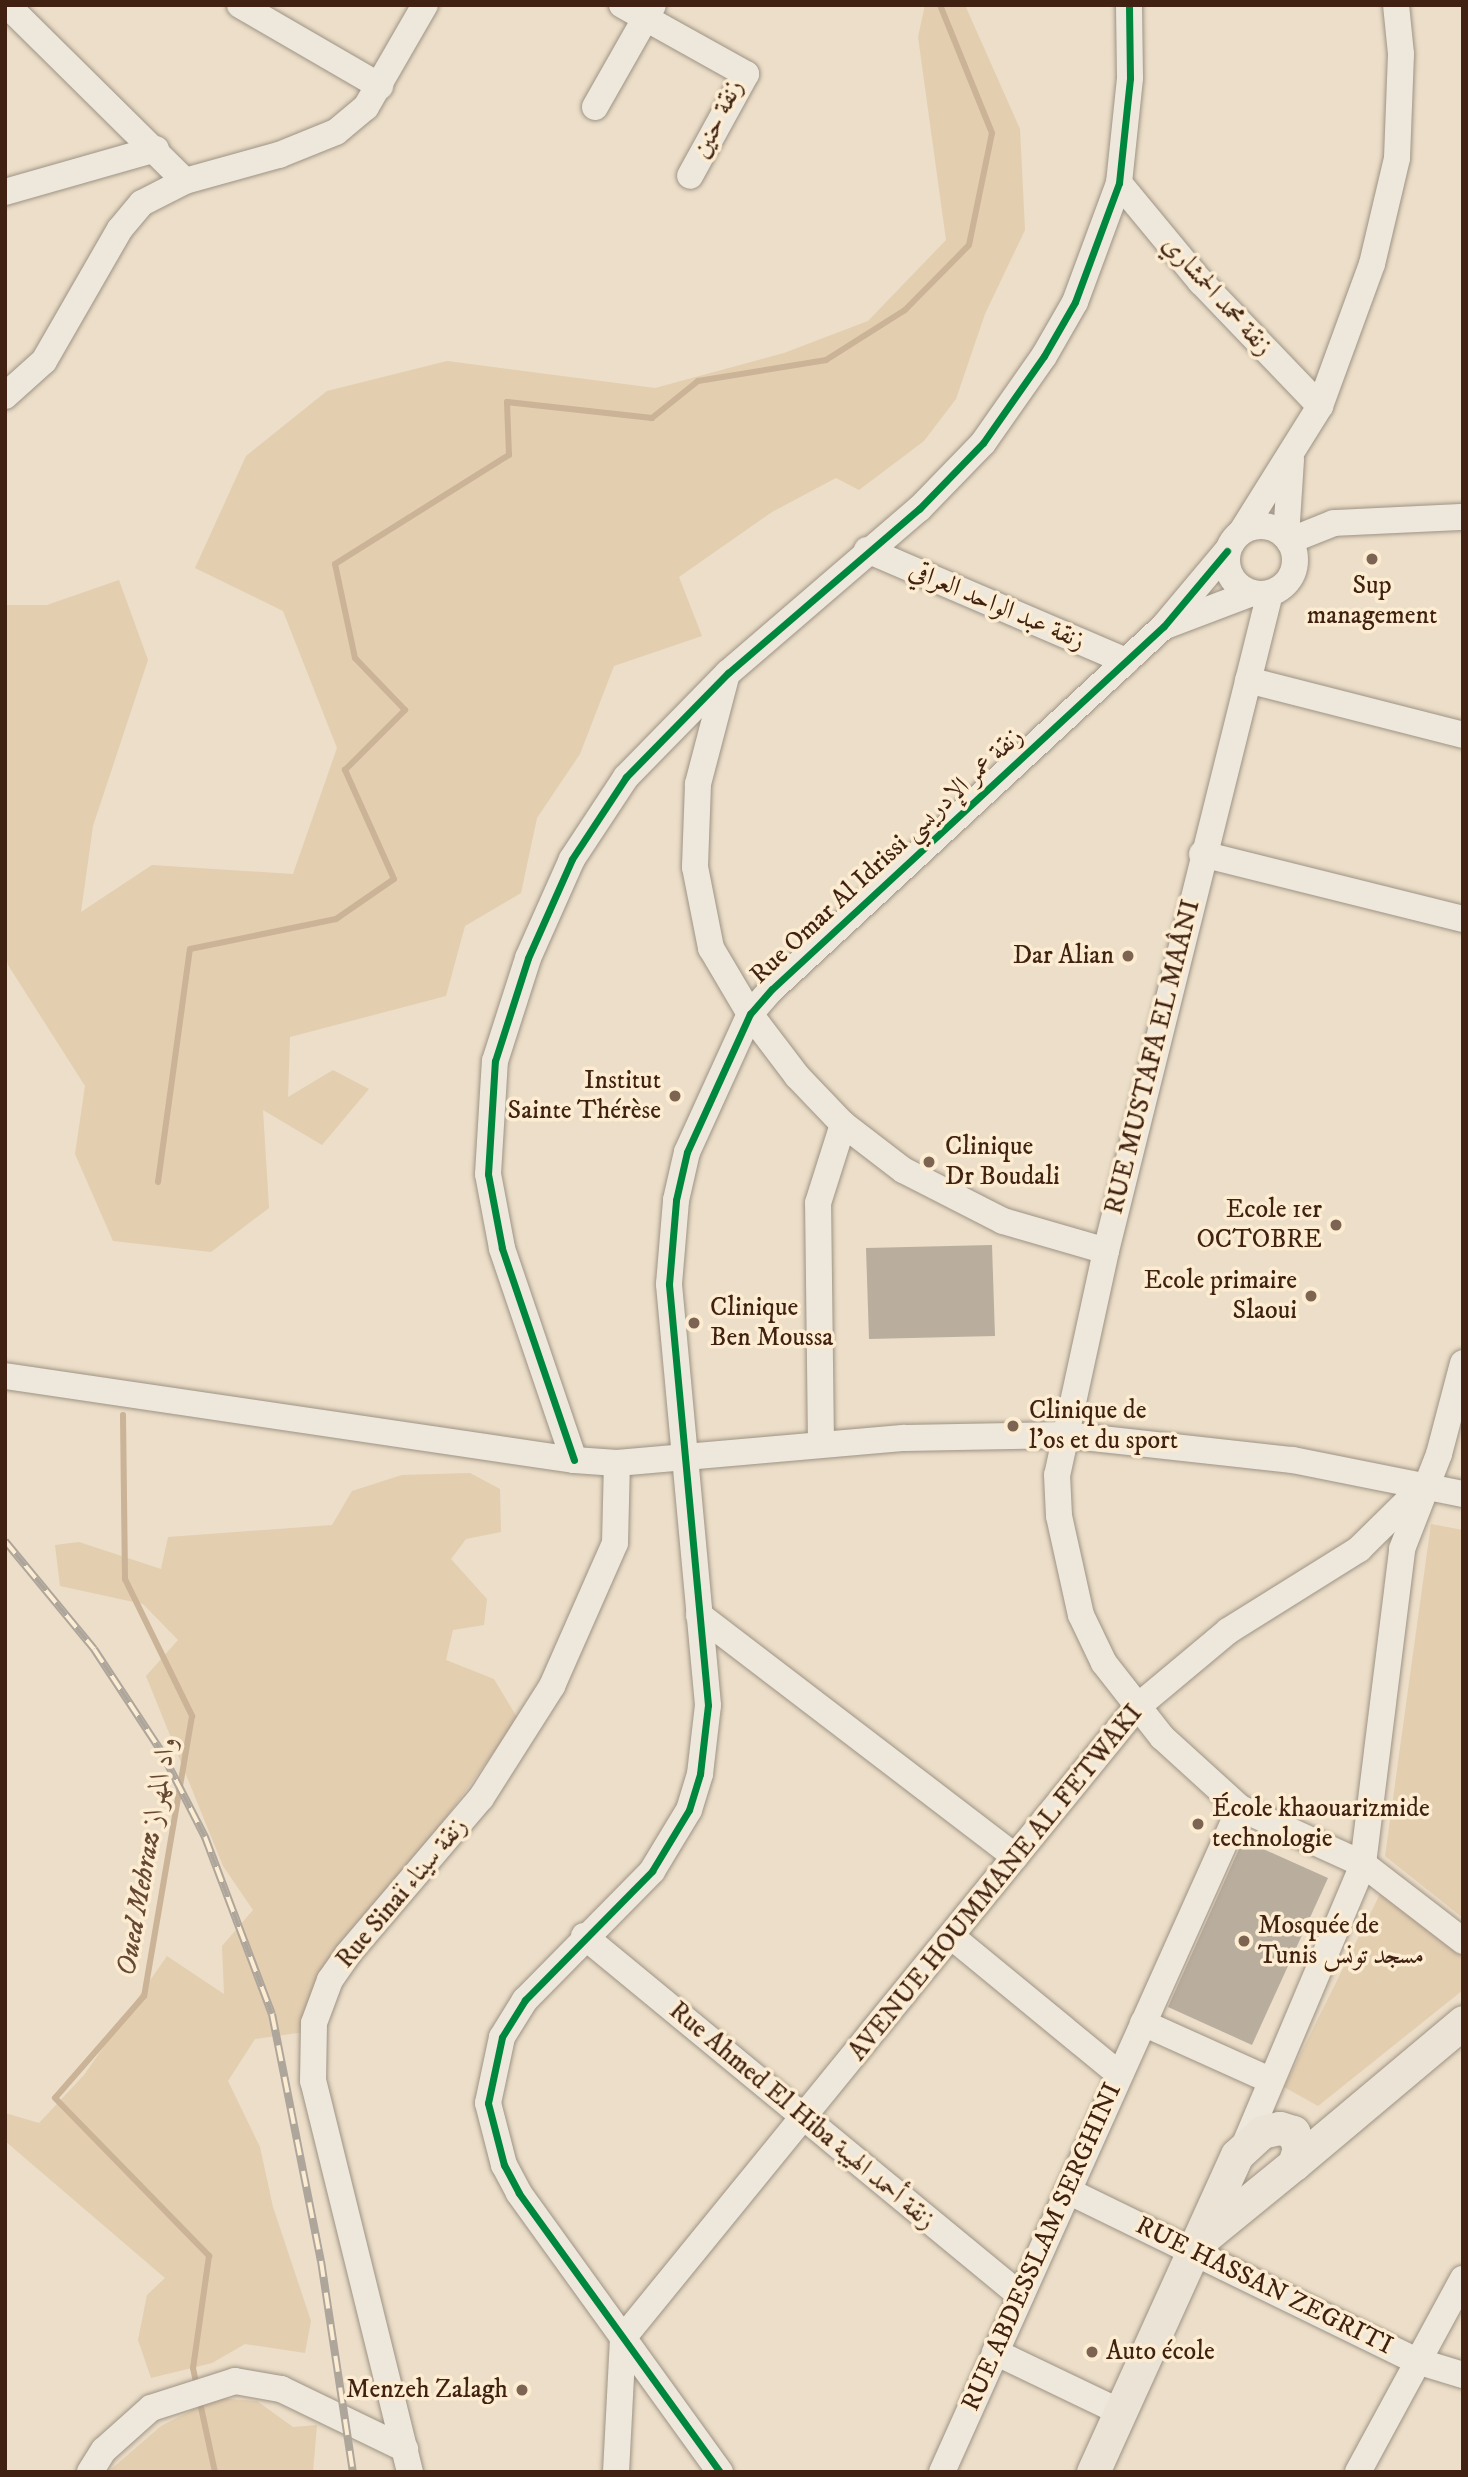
<!DOCTYPE html>
<meta charset="utf-8">
<style>
body{margin:0}
#map{position:relative;width:1468px;height:2477px;overflow:hidden;background:#ecdec8;font-family:"IM FELL DW Pica",Amiri,serif}
div>[style]{position:absolute}
[style*='--x']{left:calc(var(--x)*1px);top:calc(var(--y)*1px);width:calc(var(--w)*1px);rotate:calc(var(--a)*1deg)}
.green>*{inset:0;background:#e3ceb0}
.stream>*{height:6px;margin:-3px;padding:0 3px;transform-origin:3px;border-radius:3px;background:#cab396}
.building>*{inset:0;background:#b9ad9e}
.roads{filter:drop-shadow(0 0 2px #9e9384) drop-shadow(0 0 2px #9e9384)}
.minor>*{height:26px;margin:-13px;padding:0 13px;transform-origin:13px;border-radius:13px;background:#eee7dc}
.minor>.ring{margin:-13px;padding:0;box-sizing:content-box;background:none;border:26px solid #eee7dc;border-radius:50%}
.major>*{height:33px;margin:-16.5px;padding:0 16.5px;transform-origin:16.5px;border-radius:16.5px;background:#ebe3d6}
.rail>*{height:8px;margin-top:-4px;transform-origin:0;background:repeating-linear-gradient(90deg,#fcecd2 0 16px,#aea59b 0 32px);box-sizing:border-box;border-block:2px solid #aea59b}
.cycleway>*{height:7px;margin:-3.5px;padding:0 3.5px;transform-origin:3.5px;border-radius:3.5px;background:#00873e}
.dots>*{width:19px;height:19px;translate:-50% -50%;box-sizing:border-box;border:4px solid #fcecd2;border-radius:50%}
span{translate:-50% -50%;white-space:nowrap;text-align:center;line-height:1.15;-webkit-text-stroke:7px #fcecd2;paint-order:stroke}
.street-label{font-size:26px;color:#412212}
.poi-label{font-size:26px;color:#412212}
.right{translate:-100% -50%;text-align:right}
.left{translate:0 -50%;text-align:left}
.water-label{font-size:28px;color:#664833;font-style:italic}
.frame{position:absolute;inset:0;border:7px solid #412212;pointer-events:none}
</style>
<div id="map">
<div class="green">
<div style="clip-path:polygon(925px 5px,965px 5px,1020px 129px,1025px 230px,985px 314px,956px 399px,924px 441px,859px 490px,836px 478px,772px 512px,679px 577px,702px 636px,614px 666px,580px 754px,537px 818px,521px 893px,465px 926px,446px 996px,290px 1037px,288px 1097px,333px 1070px,369px 1089px,322px 1145px,263px 1110px,269px 1208px,211px 1252px,113px 1241px,75px 1154px,85px 1086px,8px 965px,5px 950px,5px 605px,47px 605px,119px 580px,148px 660px,93px 826px,81px 912px,152px 865px,293px 874px,337px 748px,283px 611px,195px 568px,246px 456px,327px 391px,447px 361px,655px 388px,784px 353px,868px 321px,946px 240px,918px 37px)"></div>
<div style="clip-path:polygon(470px 1473px,500px 1489px,501px 1532px,466px 1539px,451px 1559px,487px 1599px,484px 1625px,453px 1630px,446px 1660px,494px 1679px,518px 1719px,368px 1924px,305px 2032px,255px 2039px,228px 2081px,260px 2147px,273px 2207px,311px 2321px,305px 2353px,245px 2344px,212px 2363px,151px 2378px,138px 2340px,147px 2295px,165px 2278px,5px 2141px,5px 2113px,39px 2123px,84px 2075px,167px 1956px,224px 1994px,222px 1946px,253px 1910px,223px 1866px,146px 1676px,178px 1640px,143px 1604px,60px 1586px,55px 1545px,79px 1542px,161px 1569px,168px 1537px,332px 1525px,352px 1491px,402px 1475px)"></div>
<div style="clip-path:polygon(1431px 1524px,1463px 1530px,1463px 1918px,1385px 1856px)"></div>
<div style="clip-path:polygon(1380px 1894px,1463px 1956px,1463px 1990px,1318px 2106px,1284px 2087px)"></div>
<div style="clip-path:polygon(216px 2398px,257px 2401px,293px 2427px,317px 2425px,313px 2472px,108px 2472px,161px 2426px)"></div>
</div>
<div class="stream">
<div style="--x:158;--y:1182;--w:235;--a:-82.2"></div>
<div style="--x:190;--y:949;--w:149;--a:-11.6"></div>
<div style="--x:336;--y:919;--w:70;--a:-34.6"></div>
<div style="--x:394;--y:879;--w:120;--a:-114.2"></div>
<div style="--x:345;--y:770;--w:85;--a:-45"></div>
<div style="--x:405;--y:710;--w:72;--a:-133.9"></div>
<div style="--x:355;--y:658;--w:96;--a:-102"></div>
<div style="--x:335;--y:564;--w:205;--a:-32.1"></div>
<div style="--x:509;--y:455;--w:53;--a:-92.2"></div>
<div style="--x:507;--y:402;--w:146;--a:6.3"></div>
<div style="--x:652;--y:418;--w:59;--a:-38.8"></div>
<div style="--x:698;--y:381;--w:130;--a:-9.3"></div>
<div style="--x:826;--y:360;--w:93;--a:-32.3"></div>
<div style="--x:905;--y:310;--w:91;--a:-45.4"></div>
<div style="--x:969;--y:245;--w:114;--a:-78.4"></div>
<div style="--x:992;--y:133;--w:138;--a:-112.1"></div>
<div style="--x:123;--y:1415;--w:164;--a:89.3"></div>
<div style="--x:125;--y:1579;--w:153;--a:63.9"></div>
<div style="--x:192;--y:1716;--w:284;--a:99.7"></div>
<div style="--x:144;--y:1996;--w:135;--a:131.1"></div>
<div style="--x:55;--y:2098;--w:221;--a:45.7"></div>
<div style="--x:209;--y:2256;--w:113;--a:98.1"></div>
<div style="--x:193;--y:2368;--w:19;--a:78"></div>
<div style="--x:199;--y:2398;--w:76;--a:77.8"></div>
</div>
<div class="building">
<div style="clip-path:polygon(992px 1245px,995px 1336px,869px 1339px,866px 1248px)"></div>
<div style="clip-path:polygon(1243px 1840px,1328px 1878px,1252px 2045px,1168px 2007px)"></div>
</div>
<div class="roads">
<div class="minor">
<div style="--x:7;--y:5;--w:250;--a:44.7"></div>
<div style="--x:240;--y:5;--w:162;--a:30.1"></div>
<div style="--x:622;--y:5;--w:142;--a:29.1"></div>
<div style="--x:746;--y:74;--w:116;--a:118.8"></div>
<div style="--x:595;--y:107;--w:117;--a:-60.4"></div>
<div style="--x:1119;--y:183;--w:129;--a:50.4"></div>
<div style="--x:1201;--y:282;--w:172;--a:46.2"></div>
<div style="--x:5;--y:192;--w:157;--a:-15.9"></div>
<div style="--x:5;--y:396;--w:52;--a:-41.9"></div>
<div style="--x:44;--y:361;--w:152;--a:-60.1"></div>
<div style="--x:120;--y:229;--w:34;--a:-50"></div>
<div style="--x:142;--y:203;--w:48;--a:-27.1"></div>
<div style="--x:185;--y:181;--w:98;--a:-15.5"></div>
<div style="--x:279;--y:155;--w:61;--a:-22"></div>
<div style="--x:336;--y:132;--w:39;--a:-40"></div>
<div style="--x:366;--y:107;--w:118;--a:-60"></div>
<div class="ring" style="left:1227px;top:526px;width:42px;height:42px"></div>
<div style="--x:1242;--y:531;--w:147;--a:-58"></div>
<div style="--x:1320;--y:406;--w:151;--a:-69.9"></div>
<div style="--x:1372;--y:264;--w:109;--a:-76.7"></div>
<div style="--x:1397;--y:158;--w:104;--a:-87.8"></div>
<div style="--x:1401;--y:54;--w:49;--a:-95.8"></div>
<div style="--x:1286;--y:537;--w:78;--a:-86.3"></div>
<div style="--x:1289;--y:541;--w:48;--a:-21.8"></div>
<div style="--x:1334;--y:523;--w:129;--a:-2.7"></div>
<div style="--x:867;--y:550;--w:282;--a:23.2"></div>
<div style="--x:1270;--y:593;--w:678;--a:104"></div>
<div style="--x:1106;--y:1251;--w:229;--a:102.3"></div>
<div style="--x:1057;--y:1475;--w:41;--a:87.2"></div>
<div style="--x:1059;--y:1516;--w:101;--a:77.5"></div>
<div style="--x:1081;--y:1615;--w:53;--a:64.4"></div>
<div style="--x:1104;--y:1663;--w:94;--a:51.9"></div>
<div style="--x:1162;--y:1737;--w:105;--a:42.3"></div>
<div style="--x:1240;--y:1808;--w:135;--a:24.5"></div>
<div style="--x:1363;--y:1864;--w:126;--a:37.6"></div>
<div style="--x:1165;--y:626;--w:93;--a:-20.8"></div>
<div style="--x:726;--y:677;--w:111;--a:104.7"></div>
<div style="--x:698;--y:784;--w:83;--a:92.1"></div>
<div style="--x:695;--y:867;--w:83;--a:78.8"></div>
<div style="--x:711;--y:948;--w:77;--a:59.4"></div>
<div style="--x:750;--y:1014;--w:78;--a:52.8"></div>
<div style="--x:797;--y:1076;--w:66;--a:46.2"></div>
<div style="--x:843;--y:1124;--w:76;--a:37.5"></div>
<div style="--x:903;--y:1170;--w:112;--a:27"></div>
<div style="--x:1003;--y:1221;--w:107;--a:16.2"></div>
<div style="--x:1248;--y:680;--w:222;--a:14.3"></div>
<div style="--x:1202;--y:854;--w:269;--a:14"></div>
<div style="--x:5;--y:1376;--w:575;--a:8.4"></div>
<div style="--x:574;--y:1460;--w:43;--a:4"></div>
<div style="--x:617;--y:1463;--w:289;--a:-5"></div>
<div style="--x:905;--y:1438;--w:160;--a:-1.1"></div>
<div style="--x:1065;--y:1435;--w:229;--a:6.3"></div>
<div style="--x:1293;--y:1460;--w:173;--a:11.3"></div>
<div style="--x:821;--y:1444;--w:241;--a:-90.7"></div>
<div style="--x:818;--y:1203;--w:83;--a:-72.4"></div>
<div style="--x:574;--y:1460;--w:224;--a:-108.8"></div>
<div style="--x:502;--y:1248;--w:75;--a:-100.7"></div>
<div style="--x:488;--y:1174;--w:113;--a:-86.5"></div>
<div style="--x:495;--y:1061;--w:108;--a:-72.2"></div>
<div style="--x:528;--y:958;--w:108;--a:-66"></div>
<div style="--x:572;--y:859;--w:98;--a:-56.6"></div>
<div style="--x:626;--y:777;--w:146;--a:-45.6"></div>
<div style="--x:728;--y:673;--w:252;--a:-40.7"></div>
<div style="--x:919;--y:509;--w:92;--a:-45.9"></div>
<div style="--x:983;--y:443;--w:106;--a:-55"></div>
<div style="--x:1044;--y:356;--w:62;--a:-60.1"></div>
<div style="--x:1075;--y:302;--w:127;--a:-69.7"></div>
<div style="--x:1119;--y:183;--w:106;--a:-84"></div>
<div style="--x:1130;--y:78;--w:73;--a:-90.8"></div>
<div style="--x:699;--y:1615;--w:398;--a:37.4"></div>
<div style="--x:584;--y:1936;--w:566;--a:39.48"></div>
<div style="--x:951;--y:1936;--w:217;--a:39.4"></div>
<div style="--x:1143;--y:2023;--w:139;--a:24.2"></div>
<div style="--x:1245;--y:2144;--w:304;--a:-67.1"></div>
<div style="--x:1363;--y:1864;--w:317;--a:-82.9"></div>
<div style="--x:1402;--y:1549;--w:102;--a:-68.7"></div>
<div style="--x:1439;--y:1454;--w:94;--a:-75.2"></div>
<div style="--x:1068;--y:2191;--w:388;--a:26"></div>
<div style="--x:1417;--y:2361;--w:48;--a:16.9"></div>
<div style="--x:995;--y:2352;--w:139;--a:25.6"></div>
<div style="--x:90;--y:2472;--w:26;--a:-58"></div>
<div style="--x:104;--y:2450;--w:63;--a:-41.8"></div>
<div style="--x:151;--y:2408;--w:88;--a:-17.8"></div>
<div style="--x:235;--y:2381;--w:47;--a:9.9"></div>
<div style="--x:281;--y:2389;--w:138;--a:25.8"></div>
<div style="--x:410;--y:2472;--w:403;--a:-103.9"></div>
<div style="--x:313;--y:2081;--w:58;--a:-89"></div>
<div style="--x:314;--y:2023;--w:46;--a:-69.6"></div>
<div style="--x:330;--y:1980;--w:32;--a:-55"></div>
<div style="--x:348;--y:1954;--w:205;--a:-49.6"></div>
<div style="--x:481;--y:1798;--w:133;--a:-57.6"></div>
<div style="--x:552;--y:1686;--w:156;--a:-66.2"></div>
<div style="--x:615;--y:1543;--w:80;--a:-88.6"></div>
<div style="--x:616;--y:2472;--w:134;--a:-87"></div>
<div style="--x:623;--y:2338;--w:812;--a:-50.84"></div>
<div style="--x:1136;--y:1708;--w:120;--a:-39.9"></div>
<div style="--x:1228;--y:1631;--w:155;--a:-32"></div>
<div style="--x:1359;--y:1549;--w:91;--a:-44.6"></div>
<div style="--x:720;--y:2472;--w:344;--a:-125.8"></div>
<div style="--x:519;--y:2193;--w:32;--a:-118"></div>
<div style="--x:504;--y:2165;--w:64;--a:-104.5"></div>
<div style="--x:488;--y:2103;--w:67;--a:-78"></div>
<div style="--x:502;--y:2037;--w:44;--a:-58.1"></div>
<div style="--x:525;--y:2000;--w:181;--a:-45.4"></div>
<div style="--x:652;--y:1871;--w:71;--a:-58.8"></div>
<div style="--x:689;--y:1810;--w:38;--a:-73"></div>
<div style="--x:700;--y:1774;--w:69;--a:-83.4"></div>
<div style="--x:708;--y:1705;--w:423;--a:-95.3"></div>
<div style="--x:669;--y:1284;--w:84;--a:-85.2"></div>
<div style="--x:676;--y:1200;--w:49;--a:-77.1"></div>
<div style="--x:687;--y:1152;--w:152;--a:-65.5"></div>
<div style="--x:750;--y:1014;--w:33;--a:-49"></div>
<div style="--x:772;--y:989;--w:534;--a:-42.8"></div>
<div style="--x:1164;--y:626;--w:98;--a:-50"></div>
<div style="--x:942;--y:2472;--w:728;--a:-65.83"></div>
<div style="--x:1358;--y:2472;--w:220;--a:-61.5"></div>
</div>
<div class="major">
<div style="--x:1294;--y:2164;--w:221;--a:-40"></div>
<div style="--x:1093;--y:2472;--w:348;--a:-65.6"></div>
<div style="--x:1237;--y:2155;--w:34;--a:-43"></div>
<div style="--x:1262;--y:2132;--w:18;--a:-13"></div>
<div style="--x:1280;--y:2128;--w:14;--a:17"></div>
<div style="--x:1293;--y:2132;--w:17;--a:69"></div>
<div style="--x:1299;--y:2148;--w:17;--a:107"></div>
<div style="--x:1294;--y:2164;--w:119;--a:140.8"></div>
</div>
</div>
<div class="rail">
<div style="--x:5;--y:1541;--w:140;--a:50.5"></div>
<div style="--x:94;--y:1649;--w:122;--a:56.7"></div>
<div style="--x:161;--y:1751;--w:97;--a:62.9"></div>
<div style="--x:205;--y:1837;--w:189;--a:69.3"></div>
<div style="--x:272;--y:2014;--w:252;--a:78.8"></div>
<div style="--x:321;--y:2261;--w:213;--a:81.4"></div>
</div>
<div class="cycleway">
<div style="--x:574;--y:1460;--w:224;--a:-108.8"></div>
<div style="--x:502;--y:1248;--w:75;--a:-100.7"></div>
<div style="--x:488;--y:1174;--w:113;--a:-86.5"></div>
<div style="--x:495;--y:1061;--w:108;--a:-72.2"></div>
<div style="--x:528;--y:958;--w:108;--a:-66"></div>
<div style="--x:572;--y:859;--w:98;--a:-56.6"></div>
<div style="--x:626;--y:777;--w:146;--a:-45.6"></div>
<div style="--x:728;--y:673;--w:252;--a:-40.7"></div>
<div style="--x:919;--y:509;--w:92;--a:-45.9"></div>
<div style="--x:983;--y:443;--w:106;--a:-55"></div>
<div style="--x:1044;--y:356;--w:62;--a:-60.1"></div>
<div style="--x:1075;--y:302;--w:127;--a:-69.7"></div>
<div style="--x:1119;--y:183;--w:106;--a:-84"></div>
<div style="--x:1130;--y:78;--w:73;--a:-90.8"></div>
<div style="--x:720;--y:2472;--w:344;--a:-125.8"></div>
<div style="--x:519;--y:2193;--w:32;--a:-118"></div>
<div style="--x:504;--y:2165;--w:64;--a:-104.5"></div>
<div style="--x:488;--y:2103;--w:67;--a:-78"></div>
<div style="--x:502;--y:2037;--w:44;--a:-58.1"></div>
<div style="--x:525;--y:2000;--w:181;--a:-45.4"></div>
<div style="--x:652;--y:1871;--w:71;--a:-58.8"></div>
<div style="--x:689;--y:1810;--w:38;--a:-73"></div>
<div style="--x:700;--y:1774;--w:69;--a:-83.4"></div>
<div style="--x:708;--y:1705;--w:423;--a:-95.3"></div>
<div style="--x:669;--y:1284;--w:84;--a:-85.2"></div>
<div style="--x:676;--y:1200;--w:49;--a:-77.1"></div>
<div style="--x:687;--y:1152;--w:152;--a:-65.5"></div>
<div style="--x:750;--y:1014;--w:33;--a:-49"></div>
<div style="--x:772;--y:989;--w:534;--a:-42.8"></div>
<div style="--x:1164;--y:626;--w:98;--a:-50"></div>
</div>
<div class="dots">
<div style="left:1372px;top:559px;background:#7d6452"></div>
<div style="left:1128px;top:956px;background:#7d6452"></div>
<div style="left:675px;top:1096px;background:#7d6452"></div>
<div style="left:929px;top:1162px;background:#7d6452"></div>
<div style="left:1336px;top:1225px;background:#7d6452"></div>
<div style="left:1311px;top:1296px;background:#7d6452"></div>
<div style="left:694px;top:1323px;background:#7d6452"></div>
<div style="left:1013px;top:1426px;background:#7d6452"></div>
<div style="left:1198px;top:1824px;background:#7d6452"></div>
<div style="left:1244px;top:1941px;background:#7d6452"></div>
<div style="left:1092px;top:2352px;background:#7d6452"></div>
<div style="left:522px;top:2390px;background:#7d6452"></div>
</div>
<div class="street-label">
<span style="left:718px;top:119px;rotate:-64deg">زنقة حنين</span>
<span style="left:1217px;top:296px;rotate:48deg">زنقة محمد الحمشاري</span>
<span style="left:997px;top:606px;rotate:23deg">زنقة عبد الواحد العراقي</span>
<span style="left:887px;top:856px;rotate:-43deg">Rue Omar Al Idrissi زنقة عمر الإدريسي</span>
<span style="left:1153px;top:1057px;rotate:-76deg">RUE MUSTAFA EL MAÂNI</span>
<span style="left:996px;top:1883px;rotate:-51deg">AVENUE HOUMMANE AL FETWAKI</span>
<span style="left:402px;top:1893px;rotate:-50deg">Rue Sinaï زنقة سيناء</span>
<span style="left:802px;top:2116px;rotate:40deg">Rue Ahmed El Hiba زنقة أحمد الهيبة</span>
<span style="left:1042px;top:2247px;rotate:-66deg">RUE ABDESSLAM SERGHINI</span>
<span style="left:1264px;top:2286px;rotate:26deg">RUE HASSAN ZEGRITI</span>
</div>
<div class="poi-label">
<span style="left:1372px;top:601px">Sup<br>management</span>
<span class="right" style="left:1114px;top:956px">Dar Alian</span>
<span class="right" style="left:661px;top:1096px">Institut<br>Sainte Thérèse</span>
<span class="left" style="left:945px;top:1162px">Clinique<br>Dr Boudali</span>
<span class="right" style="left:1322px;top:1225px">Ecole 1er<br>OCTOBRE</span>
<span class="right" style="left:1297px;top:1296px">Ecole primaire<br>Slaoui</span>
<span class="left" style="left:710px;top:1323px">Clinique<br>Ben Moussa</span>
<span class="left" style="left:1029px;top:1426px">Clinique de<br>l'os et du sport</span>
<span class="left" style="left:1212px;top:1824px">École khaouarizmide<br>technologie</span>
<span class="left" style="left:1258px;top:1941px">Mosquée de<br>Tunis مسجد تونس</span>
<span class="left" style="left:1106px;top:2352px">Auto école</span>
<span class="right" style="left:508px;top:2390px">Menzeh Zalagh</span>
</div>
<div class="water-label">
<span style="left:147px;top:1856px;rotate:-80deg">Oued Mehraz واد المهراز</span>
</div>
<div class="frame"></div>
</div>
